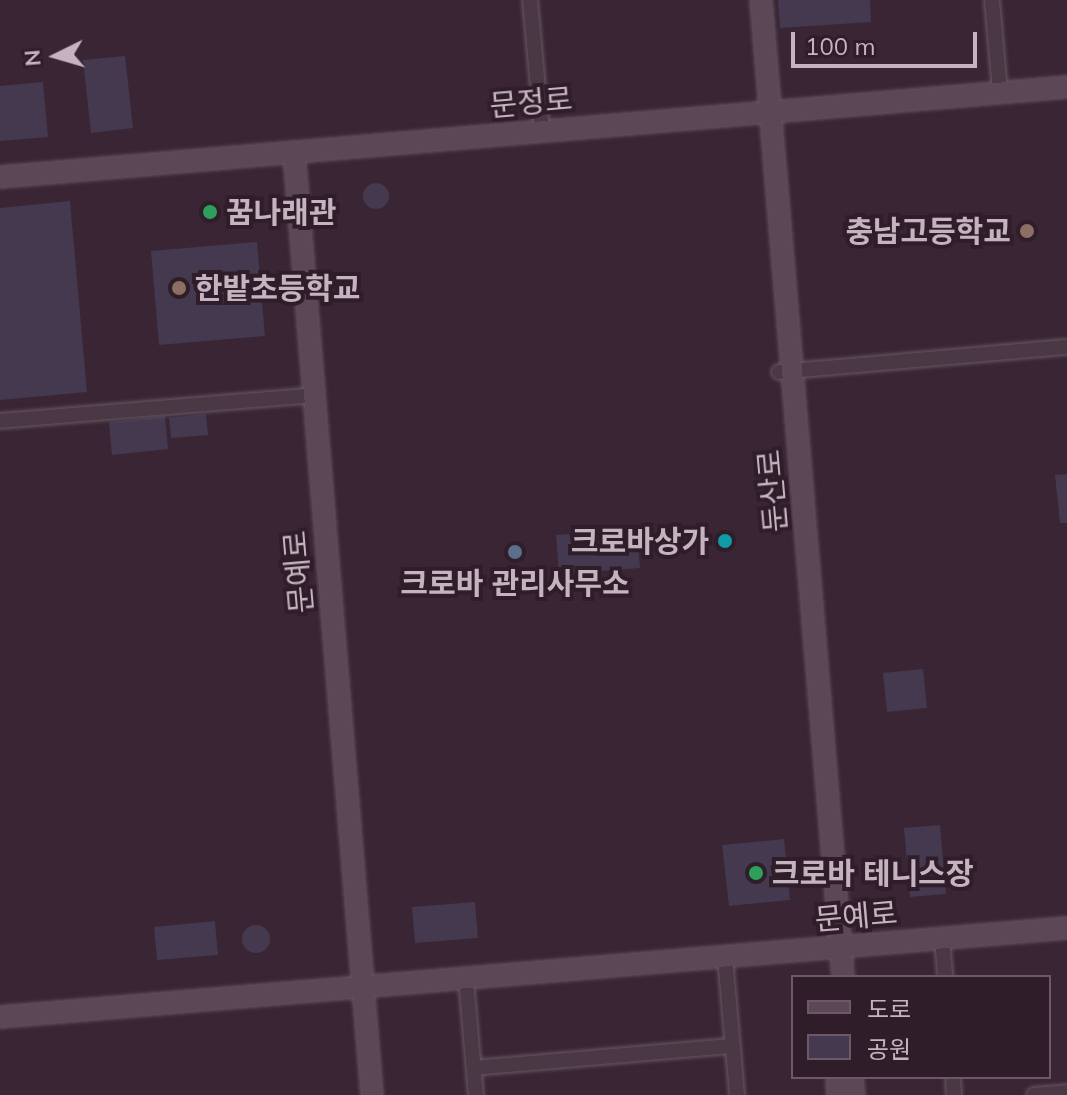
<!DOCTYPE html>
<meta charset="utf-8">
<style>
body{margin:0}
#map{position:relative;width:1067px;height:1095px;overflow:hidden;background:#392534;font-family:Mulish,"Noto Sans KR",sans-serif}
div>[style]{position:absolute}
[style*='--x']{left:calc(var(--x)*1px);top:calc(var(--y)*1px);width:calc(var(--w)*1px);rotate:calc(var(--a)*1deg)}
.green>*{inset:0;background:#44394f}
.round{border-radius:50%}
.roads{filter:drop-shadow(0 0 2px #685763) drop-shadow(0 0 2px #685763)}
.street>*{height:14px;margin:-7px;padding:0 7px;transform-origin:7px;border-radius:7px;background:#4a3945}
.secondary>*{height:20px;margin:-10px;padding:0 10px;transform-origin:10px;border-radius:10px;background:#5c4756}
.dots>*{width:22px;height:22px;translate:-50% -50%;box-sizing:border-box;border:4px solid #2f1e2a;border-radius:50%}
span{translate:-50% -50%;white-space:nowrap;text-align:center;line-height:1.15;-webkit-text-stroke:8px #2f1e2a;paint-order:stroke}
.street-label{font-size:30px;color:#c5b4c0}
.poi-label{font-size:30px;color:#c5b4c0;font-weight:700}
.left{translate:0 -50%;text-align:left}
.right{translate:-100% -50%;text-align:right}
.legend{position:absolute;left:791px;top:975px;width:260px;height:104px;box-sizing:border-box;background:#2f1e2a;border:2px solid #6b5a66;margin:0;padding:10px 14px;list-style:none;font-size:24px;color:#c5b4c0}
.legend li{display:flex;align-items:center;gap:16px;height:40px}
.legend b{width:40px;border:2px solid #6b5a66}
.north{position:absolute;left:16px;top:16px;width:80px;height:80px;-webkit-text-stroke:6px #2f1e2a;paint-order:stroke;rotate:265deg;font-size:22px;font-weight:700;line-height:32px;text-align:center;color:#c5b4c0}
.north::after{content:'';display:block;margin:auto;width:28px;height:36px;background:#c5b4c0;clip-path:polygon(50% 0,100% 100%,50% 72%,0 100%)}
.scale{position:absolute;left:791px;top:32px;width:186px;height:36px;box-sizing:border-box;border:4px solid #c5b4c0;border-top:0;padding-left:10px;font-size:24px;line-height:28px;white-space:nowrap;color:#c5b4c0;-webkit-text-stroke:6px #2f1e2a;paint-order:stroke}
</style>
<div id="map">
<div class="green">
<div style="clip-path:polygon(778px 0,870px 0,871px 22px,780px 28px)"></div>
<div style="clip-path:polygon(125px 56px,133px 128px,91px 133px,83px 60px)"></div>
<div style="clip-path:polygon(43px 82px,48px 137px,0 141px,0 86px)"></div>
<div class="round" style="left:363px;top:183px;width:26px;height:26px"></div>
<div style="clip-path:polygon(70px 201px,87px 392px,0 400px,0 208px)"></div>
<div style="clip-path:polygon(257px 242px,265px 336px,159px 345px,151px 251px)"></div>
<div style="clip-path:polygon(206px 414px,208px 435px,171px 438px,169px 418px)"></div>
<div style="clip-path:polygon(165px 416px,168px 449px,112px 455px,109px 422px)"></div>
<div style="clip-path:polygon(1067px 474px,1067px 523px,1060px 523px,1055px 475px)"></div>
<div style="clip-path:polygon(637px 529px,640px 568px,559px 574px,556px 535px)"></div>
<div style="clip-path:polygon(923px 669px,927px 708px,887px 712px,883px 673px)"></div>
<div style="clip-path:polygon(940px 825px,946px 894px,910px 897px,904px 828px)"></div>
<div style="clip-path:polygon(784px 839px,790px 900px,729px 906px,722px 845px)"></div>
<div style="clip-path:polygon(475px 902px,478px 938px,415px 943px,412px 907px)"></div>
<div style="clip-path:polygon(215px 921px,218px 955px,157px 960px,154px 927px)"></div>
<div class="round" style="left:242px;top:925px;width:28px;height:28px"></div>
</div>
<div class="roads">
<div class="street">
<div style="--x:530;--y:0;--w:132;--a:84.8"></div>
<div style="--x:992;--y:0;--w:92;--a:85"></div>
<div style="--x:779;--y:372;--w:289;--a:-5"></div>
<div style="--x:0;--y:421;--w:315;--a:-4.7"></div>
<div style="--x:942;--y:939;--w:38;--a:85"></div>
<div style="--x:725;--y:957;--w:139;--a:85"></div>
<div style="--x:466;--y:979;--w:116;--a:85.1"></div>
<div style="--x:474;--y:1068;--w:259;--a:-4.9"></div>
<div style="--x:953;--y:1077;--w:18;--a:87"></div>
<div style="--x:1034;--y:1095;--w:33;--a:-5"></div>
</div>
<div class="secondary">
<div style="--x:761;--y:0;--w:980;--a:85.2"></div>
<div style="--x:294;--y:152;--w:946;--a:85.27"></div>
<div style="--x:0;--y:177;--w:1071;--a:-4.82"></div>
<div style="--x:0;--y:1017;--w:1071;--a:-4.77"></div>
<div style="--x:837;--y:1077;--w:18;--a:87"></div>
<div style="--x:852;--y:1077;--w:18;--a:84"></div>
</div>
</div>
<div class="dots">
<div style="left:210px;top:212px;background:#2e9e5b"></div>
<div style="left:1027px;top:231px;background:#8d6e63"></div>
<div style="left:179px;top:288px;background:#8d6e63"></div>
<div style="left:725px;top:541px;background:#0f9aa8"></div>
<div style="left:515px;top:552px;background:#5c6f8a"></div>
<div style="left:756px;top:873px;background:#2e9e5b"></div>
</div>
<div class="street-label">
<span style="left:531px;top:102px;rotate:-5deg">문정로</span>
<span style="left:772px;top:491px;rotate:-95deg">둔산로</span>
<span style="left:298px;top:572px;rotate:-95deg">문예로</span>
<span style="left:856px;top:916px;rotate:-5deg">문예로</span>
</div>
<div class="poi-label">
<span class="left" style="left:226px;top:212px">꿈나래관</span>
<span class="right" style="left:1011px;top:231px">충남고등학교</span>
<span class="left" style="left:195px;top:288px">한밭초등학교</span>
<span class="right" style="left:709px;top:541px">크로바상가</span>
<span style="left:515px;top:583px">크로바 관리사무소</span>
<span class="left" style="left:772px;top:873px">크로바 테니스장</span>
</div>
<ul class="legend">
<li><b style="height:10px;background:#5c4756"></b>도로</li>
<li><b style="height:22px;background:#44394f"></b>공원</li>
</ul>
<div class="north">N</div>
<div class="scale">100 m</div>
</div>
